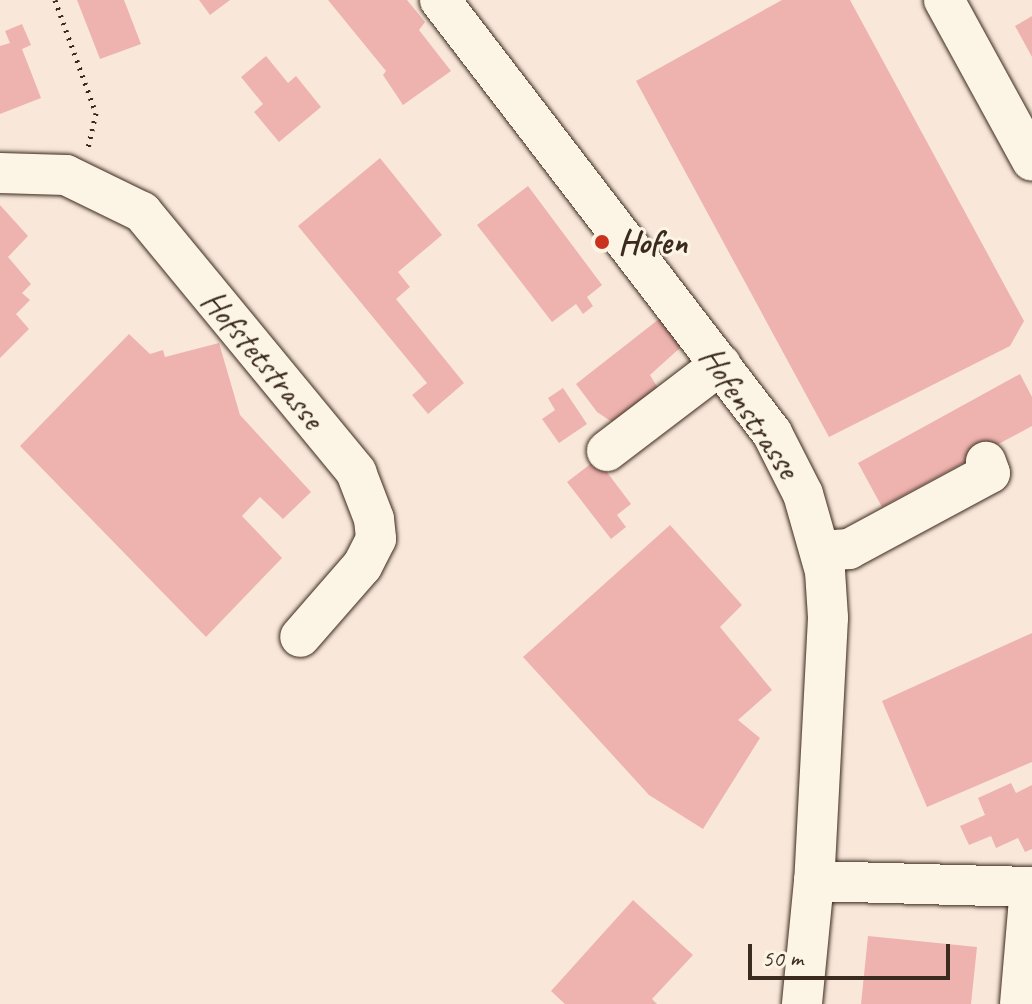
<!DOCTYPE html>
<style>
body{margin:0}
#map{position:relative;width:1032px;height:1004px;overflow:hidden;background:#f9e8da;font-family:Caveat,sans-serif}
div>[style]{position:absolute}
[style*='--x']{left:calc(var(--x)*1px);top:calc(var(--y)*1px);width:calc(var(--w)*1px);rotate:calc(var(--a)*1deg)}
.building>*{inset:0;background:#eeb3ae}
.path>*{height:5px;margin-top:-2.5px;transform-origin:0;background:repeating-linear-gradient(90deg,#3b2a1e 0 2px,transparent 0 8px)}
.roads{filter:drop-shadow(0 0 2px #3b2a1e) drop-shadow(0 0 2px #3b2a1e)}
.minor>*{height:40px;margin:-20px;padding:0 20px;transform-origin:20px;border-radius:20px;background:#fcf5e5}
.dots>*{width:22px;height:22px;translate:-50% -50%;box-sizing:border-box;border:4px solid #fcf5e5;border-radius:50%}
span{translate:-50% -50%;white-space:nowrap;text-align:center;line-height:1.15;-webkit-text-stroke:6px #fcf5e5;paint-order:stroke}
.poi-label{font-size:34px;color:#3b2a1e;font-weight:700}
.left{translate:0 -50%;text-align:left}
.street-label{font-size:34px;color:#3b2a1e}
.scale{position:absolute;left:748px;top:944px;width:202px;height:36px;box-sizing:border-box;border:4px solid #3b2a1e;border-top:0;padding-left:10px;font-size:24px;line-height:28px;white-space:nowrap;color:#3b2a1e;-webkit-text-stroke:6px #fcf5e5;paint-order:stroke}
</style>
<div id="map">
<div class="building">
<div style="clip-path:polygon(77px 0,124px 0,141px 44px,100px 59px)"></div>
<div style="clip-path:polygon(199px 0,230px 0,210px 15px)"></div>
<div style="clip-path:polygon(328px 0,407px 0,425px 22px,419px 30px,451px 71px,403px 105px,383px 75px,386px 71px)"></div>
<div style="clip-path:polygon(782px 0,850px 0,1024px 321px,1010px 346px,829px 437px,636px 81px)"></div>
<div style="clip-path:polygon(1032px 16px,1032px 57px,1015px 26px)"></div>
<div style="clip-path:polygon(22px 24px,31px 45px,22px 49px,41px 98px,0 114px,0 46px,10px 43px,5px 31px)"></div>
<div style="clip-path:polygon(266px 56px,288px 83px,296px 76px,321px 107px,279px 142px,254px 112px,263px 104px,241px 77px)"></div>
<div style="clip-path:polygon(380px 158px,442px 235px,398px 272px,410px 287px,396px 299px,464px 383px,428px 414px,412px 395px,427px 383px,298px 226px)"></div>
<div style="clip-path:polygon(528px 186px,602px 285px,587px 297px,593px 306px,583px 314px,576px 304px,552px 322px,477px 225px)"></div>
<div style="clip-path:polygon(0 205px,28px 236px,8px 257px,31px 284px,22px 293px,30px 300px,16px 314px,29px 329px,0 358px)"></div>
<div style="clip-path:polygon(659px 319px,681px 347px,650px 375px,659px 390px,615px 424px,597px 412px,576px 384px)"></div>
<div style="clip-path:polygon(129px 334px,150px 354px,163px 350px,165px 357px,219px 343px,240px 415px,311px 492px,283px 519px,260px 497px,242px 516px,282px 558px,206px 637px,20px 446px)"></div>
<div style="clip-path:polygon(1020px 374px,1032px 397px,1032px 426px,882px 507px,858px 463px)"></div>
<div style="clip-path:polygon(563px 388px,587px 424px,559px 443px,542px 419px,555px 410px,548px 398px)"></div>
<div style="clip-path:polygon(597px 459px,631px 504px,617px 515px,626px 527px,611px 539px,567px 482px)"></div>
<div style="clip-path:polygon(670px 525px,742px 605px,720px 627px,772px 690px,738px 720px,760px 738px,703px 829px,649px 795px,523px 657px)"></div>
<div style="clip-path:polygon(1032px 633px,1032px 762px,927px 807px,882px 701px)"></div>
<div style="clip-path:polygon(1011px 783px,1016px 793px,1032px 785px,1032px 849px,1025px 852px,1018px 838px,996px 848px,991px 836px,969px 845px,960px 826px,985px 815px,978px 798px)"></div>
<div style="clip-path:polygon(633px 900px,693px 955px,652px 999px,657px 1004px,565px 1004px,551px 991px)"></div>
<div style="clip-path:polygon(868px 936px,977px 947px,971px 1004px,861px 1004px)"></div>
</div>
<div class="path">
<div style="--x:55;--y:0;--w:120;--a:70.1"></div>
<div style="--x:96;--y:113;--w:39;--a:103"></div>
</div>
<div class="roads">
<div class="minor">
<div style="--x:440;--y:0;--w:546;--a:52.52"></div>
<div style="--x:772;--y:433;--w:68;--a:63.1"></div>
<div style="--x:803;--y:494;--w:80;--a:74.1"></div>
<div style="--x:825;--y:571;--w:47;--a:86.3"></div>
<div style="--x:828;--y:618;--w:263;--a:93"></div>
<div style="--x:814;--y:881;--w:124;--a:95.6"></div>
<div style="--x:944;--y:0;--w:183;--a:61.3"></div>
<div style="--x:0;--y:173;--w:66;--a:1.7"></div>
<div style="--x:66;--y:175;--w:85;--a:26"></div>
<div style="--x:142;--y:212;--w:337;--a:50.5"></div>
<div style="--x:356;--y:472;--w:50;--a:69"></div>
<div style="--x:374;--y:519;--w:20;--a:84"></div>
<div style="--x:376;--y:539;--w:30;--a:117"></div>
<div style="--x:362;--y:566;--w:94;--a:131.1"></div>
<div style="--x:607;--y:451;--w:143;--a:-37.3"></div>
<div style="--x:821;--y:551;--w:28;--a:-4"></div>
<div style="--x:849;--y:549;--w:160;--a:-28.3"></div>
<div style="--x:990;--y:473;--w:12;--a:-110"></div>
<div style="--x:814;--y:881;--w:218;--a:1.6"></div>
<div style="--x:1020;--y:1004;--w:117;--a:-85.1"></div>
</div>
</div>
<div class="dots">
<div style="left:602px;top:242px;background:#c8321e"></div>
</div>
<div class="poi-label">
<span class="left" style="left:618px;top:242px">Hofen</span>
</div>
<div class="street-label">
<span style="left:263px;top:359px;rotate:50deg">Hofstetstrasse</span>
<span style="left:750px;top:412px;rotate:56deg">Hofenstrasse</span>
</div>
<div class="scale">50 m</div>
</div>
